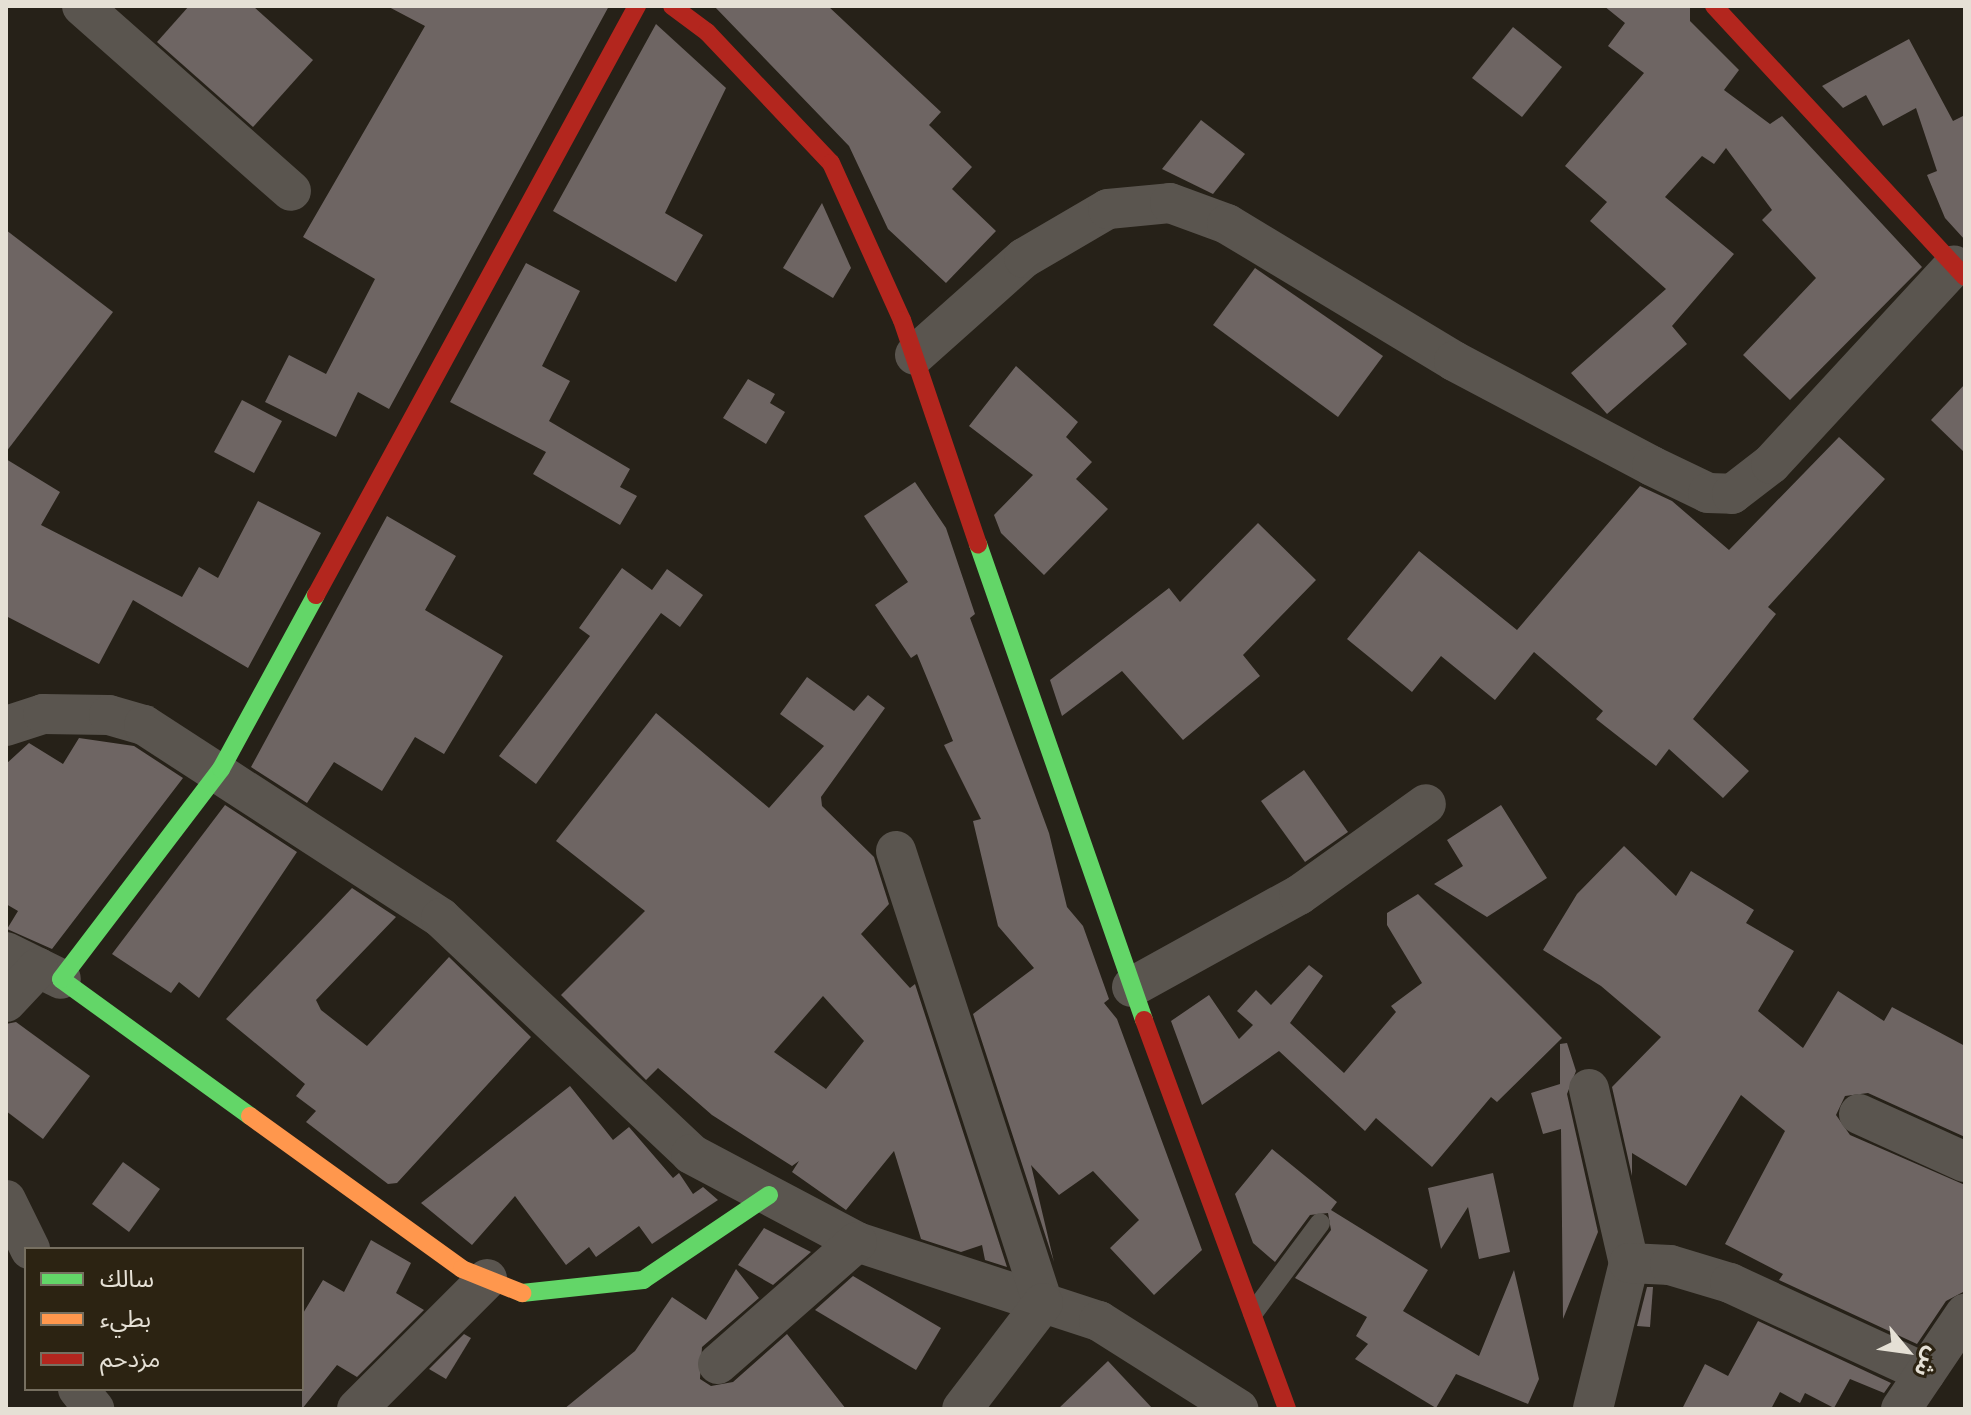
<!DOCTYPE html>
<meta charset="utf-8">
<style>
body{margin:0}
#map{position:relative;width:1971px;height:1415px;overflow:hidden;background:#262118;font-family:"Golos Text","Noto Sans Arabic",sans-serif}
div>[style]{position:absolute}
[style*='--x']{left:calc(var(--x)*1px);top:calc(var(--y)*1px);width:calc(var(--w)*1px);rotate:calc(var(--a)*1deg)}
.building>*{inset:0;background:#6e6563}
.lane>*{height:20px;margin:-10px;padding:0 10px;transform-origin:10px;border-radius:10px;background:#5a554f}
.street>*{height:40px;margin:-20px;padding:0 20px;transform-origin:20px;border-radius:20px;background:#5a554f}
.fast>*{height:18px;margin:-9px;padding:0 9px;transform-origin:9px;border-radius:9px;background:#63d668}
.slow>*{height:18px;margin:-9px;padding:0 9px;transform-origin:9px;border-radius:9px;background:#ff974d}
.jam>*{height:18px;margin:-9px;padding:0 9px;transform-origin:9px;border-radius:9px;background:#b3261e}
span{translate:-50% -50%;white-space:nowrap;text-align:center;line-height:1.15;-webkit-text-stroke:8px #2c2312;paint-order:stroke}
.frame{position:absolute;inset:0;border:8px solid #e5e0d5;pointer-events:none}
.legend{position:absolute;left:24px;top:1247px;width:280px;height:144px;box-sizing:border-box;background:#2c2312;border:2px solid #766f60;margin:0;padding:10px 14px;list-style:none;font-size:24px;color:#e5e0d5}
.legend li{display:flex;align-items:center;gap:16px;height:40px}
.legend b{width:40px;border:2px solid #766f60}
.north{position:absolute;left:1867px;top:1311px;width:80px;height:80px;-webkit-text-stroke:6px #2c2312;paint-order:stroke;rotate:119deg;font-size:22px;font-weight:700;line-height:32px;text-align:center;color:#e5e0d5}
.north::after{content:'';display:block;margin:auto;width:28px;height:36px;background:#e5e0d5;clip-path:polygon(50% 0,100% 100%,50% 72%,0 100%)}
</style>
<div id="map">
<div class="building">
<div style="clip-path:polygon(189px 6px,253px 6px,313px 60px,253px 127px,157px 42px)"></div>
<div style="clip-path:polygon(387px 6px,609px 6px,389px 409px,358px 392px,336px 437px,265px 402px,289px 355px,326px 374px,375px 279px,303px 237px,425px 26px)"></div>
<div style="clip-path:polygon(714px 6px,828px 6px,941px 112px,929px 125px,972px 167px,952px 189px,996px 231px,946px 283px,888px 229px,849px 146px)"></div>
<div style="clip-path:polygon(1604px 6px,1690px 6px,1690px 21px,1739px 70px,1724px 90px,1770px 124px,1782px 116px,1922px 267px,1790px 400px,1743px 355px,1816px 278px,1762px 220px,1772px 210px,1726px 148px,1714px 164px,1702px 156px,1665px 197px,1734px 254px,1672px 326px,1687px 344px,1607px 414px,1571px 373px,1666px 289px,1590px 221px,1607px 202px,1565px 166px,1644px 73px,1608px 46px,1625px 23px)"></div>
<div style="clip-path:polygon(656px 24px,726px 88px,665px 213px,703px 235px,676px 282px,553px 211px)"></div>
<div style="clip-path:polygon(1513px 27px,1562px 67px,1522px 117px,1472px 78px)"></div>
<div style="clip-path:polygon(1909px 39px,1953px 121px,1965px 115px,1965px 240px,1945px 218px,1927px 175px,1937px 171px,1916px 108px,1883px 126px,1866px 95px,1843px 108px,1822px 86px)"></div>
<div style="clip-path:polygon(1201px 120px,1245px 154px,1213px 194px,1162px 169px)"></div>
<div style="clip-path:polygon(822px 203px,851px 268px,833px 298px,783px 268px)"></div>
<div style="clip-path:polygon(6px 230px,113px 312px,6px 452px)"></div>
<div style="clip-path:polygon(526px 263px,580px 291px,542px 366px,570px 381px,549px 421px,630px 469px,620px 487px,637px 496px,620px 525px,533px 474px,546px 452px,450px 402px)"></div>
<div style="clip-path:polygon(1255px 268px,1383px 356px,1338px 417px,1213px 325px)"></div>
<div style="clip-path:polygon(1016px 366px,1078px 422px,1066px 437px,1092px 462px,1076px 479px,1108px 509px,1044px 575px,1001px 533px,994px 515px,1033px 475px,969px 426px)"></div>
<div style="clip-path:polygon(748px 379px,775px 394px,770px 403px,785px 412px,766px 444px,723px 418px)"></div>
<div style="clip-path:polygon(1965px 384px,1965px 453px,1931px 420px)"></div>
<div style="clip-path:polygon(242px 400px,282px 421px,254px 473px,214px 452px)"></div>
<div style="clip-path:polygon(1839px 437px,1885px 479px,1768px 607px,1776px 614px,1693px 719px,1749px 771px,1723px 798px,1669px 749px,1656px 766px,1596px 719px,1603px 711px,1534px 652px,1495px 700px,1441px 656px,1412px 692px,1347px 639px,1419px 551px,1517px 630px,1640px 486px,1672px 501px,1729px 550px)"></div>
<div style="clip-path:polygon(6px 459px,60px 492px,41px 525px,182px 597px,199px 567px,218px 578px,258px 501px,321px 533px,248px 668px,133px 600px,99px 664px,6px 616px)"></div>
<div style="clip-path:polygon(915px 482px,946px 528px,975px 614px,970px 618px,1049px 833px,1067px 907px,1083px 926px,1109px 999px,1104px 1003px,1117px 1019px,1202px 1250px,1154px 1295px,1110px 1248px,1139px 1220px,1093px 1171px,1059px 1195px,1031px 1165px,1054px 1262px,973px 1014px,1034px 968px,998px 926px,973px 821px,981px 819px,944px 745px,953px 741px,917px 654px,911px 658px,875px 605px,908px 582px,864px 516px)"></div>
<div style="clip-path:polygon(387px 516px,456px 556px,425px 610px,503px 656px,444px 754px,415px 737px,382px 791px,334px 762px,307px 803px,251px 767px)"></div>
<div style="clip-path:polygon(1258px 523px,1316px 580px,1243px 655px,1260px 676px,1183px 740px,1122px 671px,1062px 716px,1050px 680px,1169px 588px,1180px 602px)"></div>
<div style="clip-path:polygon(622px 568px,652px 590px,667px 569px,703px 595px,680px 627px,661px 613px,536px 784px,499px 756px,590px 636px,579px 628px)"></div>
<div style="clip-path:polygon(evenodd,807px 677px,854px 711px,868px 695px,885px 708px,821px 797px,822px 806px,874px 857px,889px 904px,861px 934px,910px 988px,915px 984px,1007px 1267px,985px 1260px,982px 1245px,961px 1252px,921px 1239px,894px 1151px,846px 1210px,792px 1172px,799px 1161px,792px 1166px,712px 1115px,658px 1068px,646px 1080px,561px 995px,645px 911px,556px 841px,656px 713px,769px 808px,824px 746px,780px 714px,807px 677px,823px 996px,864px 1041px,826px 1089px,774px 1052px,823px 996px)"></div>
<div style="clip-path:polygon(79px 738px,134px 746px,183px 778px,52px 949px,7px 929px,18px 911px,6px 904px,6px 764px,29px 743px,63px 764px)"></div>
<div style="clip-path:polygon(1304px 770px,1348px 832px,1305px 862px,1261px 801px)"></div>
<div style="clip-path:polygon(225px 805px,297px 852px,199px 998px,179px 982px,171px 993px,112px 954px)"></div>
<div style="clip-path:polygon(1501px 805px,1547px 878px,1487px 917px,1434px 884px,1463px 866px,1447px 840px)"></div>
<div style="clip-path:polygon(1624px 846px,1676px 896px,1691px 871px,1754px 910px,1746px 923px,1794px 951px,1758px 1011px,1803px 1048px,1838px 991px,1884px 1021px,1892px 1007px,1965px 1046px,1965px 1137px,1868px 1093px,1845px 1096px,1836px 1115px,1850px 1135px,1965px 1185px,1965px 1291px,1946px 1301px,1917px 1344px,1779px 1280px,1783px 1274px,1725px 1244px,1785px 1131px,1741px 1095px,1686px 1186px,1632px 1153px,1632px 1176px,1612px 1087px,1661px 1037px,1601px 986px,1543px 950px,1577px 894px)"></div>
<div style="clip-path:polygon(352px 888px,396px 917px,316px 1000px,321px 1010px,367px 1046px,449px 957px,531px 1037px,397px 1183px,388px 1184px,306px 1122px,316px 1111px,296px 1096px,305px 1084px,226px 1019px)"></div>
<div style="clip-path:polygon(1418px 894px,1562px 1038px,1497px 1102px,1491px 1097px,1432px 1167px,1376px 1118px,1365px 1131px,1279px 1051px,1202px 1105px,1171px 1021px,1209px 995px,1239px 1039px,1253px 1025px,1237px 1011px,1256px 990px,1271px 1005px,1309px 965px,1323px 976px,1290px 1023px,1344px 1073px,1396px 1012px,1391px 1006px,1422px 983px,1387px 925px,1387px 913px)"></div>
<div style="clip-path:polygon(16px 1022px,90px 1076px,43px 1139px,6px 1111px,6px 1024px)"></div>
<div style="clip-path:polygon(1567px 1043px,1576px 1071px,1567px 1094px,1598px 1232px,1563px 1319px,1561px 1129px,1543px 1134px,1531px 1093px,1560px 1084px,1560px 1044px)"></div>
<div style="clip-path:polygon(570px 1086px,613px 1140px,629px 1127px,673px 1178px,679px 1173px,693px 1194px,703px 1187px,718px 1200px,652px 1244px,639px 1226px,596px 1257px,589px 1247px,566px 1265px,515px 1196px,472px 1245px,421px 1203px)"></div>
<div style="clip-path:polygon(1272px 1149px,1337px 1202px,1331px 1210px,1428px 1270px,1403px 1311px,1479px 1356px,1514px 1270px,1539px 1379px,1528px 1404px,1456px 1374px,1436px 1408px,1355px 1359px,1368px 1344px,1356px 1336px,1367px 1317px,1295px 1278px,1331px 1230px,1328px 1213px,1310px 1215px,1275px 1262px,1253px 1243px,1235px 1194px)"></div>
<div style="clip-path:polygon(123px 1162px,160px 1189px,129px 1232px,92px 1204px)"></div>
<div style="clip-path:polygon(1493px 1173px,1510px 1252px,1479px 1259px,1468px 1207px,1441px 1249px,1428px 1188px)"></div>
<div style="clip-path:polygon(764px 1228px,811px 1252px,773px 1285px,738px 1265px)"></div>
<div style="clip-path:polygon(371px 1240px,411px 1263px,396px 1293px,424px 1310px,357px 1377px,337px 1365px,302px 1409px,302px 1315px,323px 1280px,344px 1292px)"></div>
<div style="clip-path:polygon(736px 1269px,759px 1298px,702px 1347px,700px 1379px,711px 1386px,733px 1382px,787px 1334px,846px 1409px,564px 1409px,635px 1351px,672px 1297px,706px 1320px)"></div>
<div style="clip-path:polygon(853px 1276px,941px 1328px,916px 1370px,815px 1310px)"></div>
<div style="clip-path:polygon(1647px 1287px,1653px 1287px,1650px 1327px,1637px 1326px)"></div>
<div style="clip-path:polygon(1758px 1321px,1891px 1383px,1884px 1393px,1850px 1379px,1834px 1408px,1805px 1393px,1800px 1403px,1780px 1392px,1771px 1409px,1682px 1409px,1705px 1364px,1728px 1376px)"></div>
<div style="clip-path:polygon(464px 1334px,471px 1338px,446px 1379px,429px 1369px)"></div>
<div style="clip-path:polygon(1108px 1361px,1153px 1409px,1058px 1409px)"></div>
</div>
<div class="lane">
<div style="--x:1253;--y:1313;--w:112;--a:-53.3"></div>
</div>
<div class="street">
<div style="--x:82;--y:6;--w:279;--a:41.5"></div>
<div style="--x:915;--y:355;--w:146;--a:-41.7"></div>
<div style="--x:1024;--y:258;--w:97;--a:-30.3"></div>
<div style="--x:1108;--y:209;--w:62;--a:-5.5"></div>
<div style="--x:1170;--y:203;--w:61;--a:20.2"></div>
<div style="--x:1227;--y:224;--w:265;--a:31.1"></div>
<div style="--x:1454;--y:361;--w:224;--a:27.9"></div>
<div style="--x:1652;--y:466;--w:62;--a:25.7"></div>
<div style="--x:1708;--y:493;--w:24;--a:2"></div>
<div style="--x:1732;--y:494;--w:49;--a:-37.6"></div>
<div style="--x:1771;--y:464;--w:270;--a:-47.3"></div>
<div style="--x:6;--y:726;--w:39;--a:-18"></div>
<div style="--x:43;--y:714;--w:66;--a:0.9"></div>
<div style="--x:109;--y:715;--w:36;--a:16"></div>
<div style="--x:144;--y:725;--w:354;--a:33"></div>
<div style="--x:441;--y:918;--w:344;--a:43.3"></div>
<div style="--x:691;--y:1154;--w:188;--a:27.9"></div>
<div style="--x:857;--y:1242;--w:255;--a:18.1"></div>
<div style="--x:1099;--y:1321;--w:165;--a:32.3"></div>
<div style="--x:896;--y:851;--w:475;--a:72"></div>
<div style="--x:1043;--y:1303;--w:133;--a:127.4"></div>
<div style="--x:6;--y:952;--w:61;--a:26.1"></div>
<div style="--x:1132;--y:987;--w:191;--a:-28.9"></div>
<div style="--x:1299;--y:895;--w:156;--a:-35.6"></div>
<div style="--x:6;--y:1002;--w:47;--a:-46.7"></div>
<div style="--x:1589;--y:1089;--w:179;--a:77.1"></div>
<div style="--x:1629;--y:1263;--w:150;--a:103.9"></div>
<div style="--x:1859;--y:1114;--w:116;--a:24.4"></div>
<div style="--x:6;--y:1200;--w:55;--a:63.9"></div>
<div style="--x:1629;--y:1263;--w:41;--a:2.8"></div>
<div style="--x:1670;--y:1265;--w:63;--a:16.7"></div>
<div style="--x:1730;--y:1283;--w:215;--a:24.8"></div>
<div style="--x:718;--y:1364;--w:185;--a:-41.3"></div>
<div style="--x:78;--y:1389;--w:26;--a:51"></div>
<div style="--x:357;--y:1409;--w:184;--a:-45"></div>
<div style="--x:1901;--y:1409;--w:115;--a:-56"></div>
</div>
<div class="fast">
<div style="--x:978;--y:544;--w:504;--a:70.77"></div>
<div style="--x:250;--y:1116;--w:233;--a:-144.1"></div>
<div style="--x:61;--y:979;--w:264;--a:-52.7"></div>
<div style="--x:221;--y:769;--w:198;--a:-61.4"></div>
<div style="--x:522;--y:1293;--w:122;--a:-6.1"></div>
<div style="--x:643;--y:1280;--w:152;--a:-34"></div>
</div>
<div class="slow">
<div style="--x:250;--y:1116;--w:261;--a:35.8"></div>
<div style="--x:462;--y:1269;--w:65;--a:21.8"></div>
</div>
<div class="jam">
<div style="--x:672;--y:6;--w:44;--a:36.6"></div>
<div style="--x:707;--y:32;--w:180;--a:46.6"></div>
<div style="--x:831;--y:163;--w:172;--a:65.7"></div>
<div style="--x:902;--y:320;--w:237;--a:71.3"></div>
<div style="--x:1714;--y:6;--w:369;--a:47.2"></div>
<div style="--x:316;--y:595;--w:671;--a:-61.41"></div>
<div style="--x:1144;--y:1020;--w:414;--a:69.8"></div>
</div>
<div class="frame"></div>
<ul class="legend">
<li><b style="height:10px;background:#63d668"></b>سالك</li>
<li><b style="height:10px;background:#ff974d"></b>بطيء</li>
<li><b style="height:10px;background:#b3261e"></b>مزدحم</li>
</ul>
<div class="north">ش</div>
</div>
